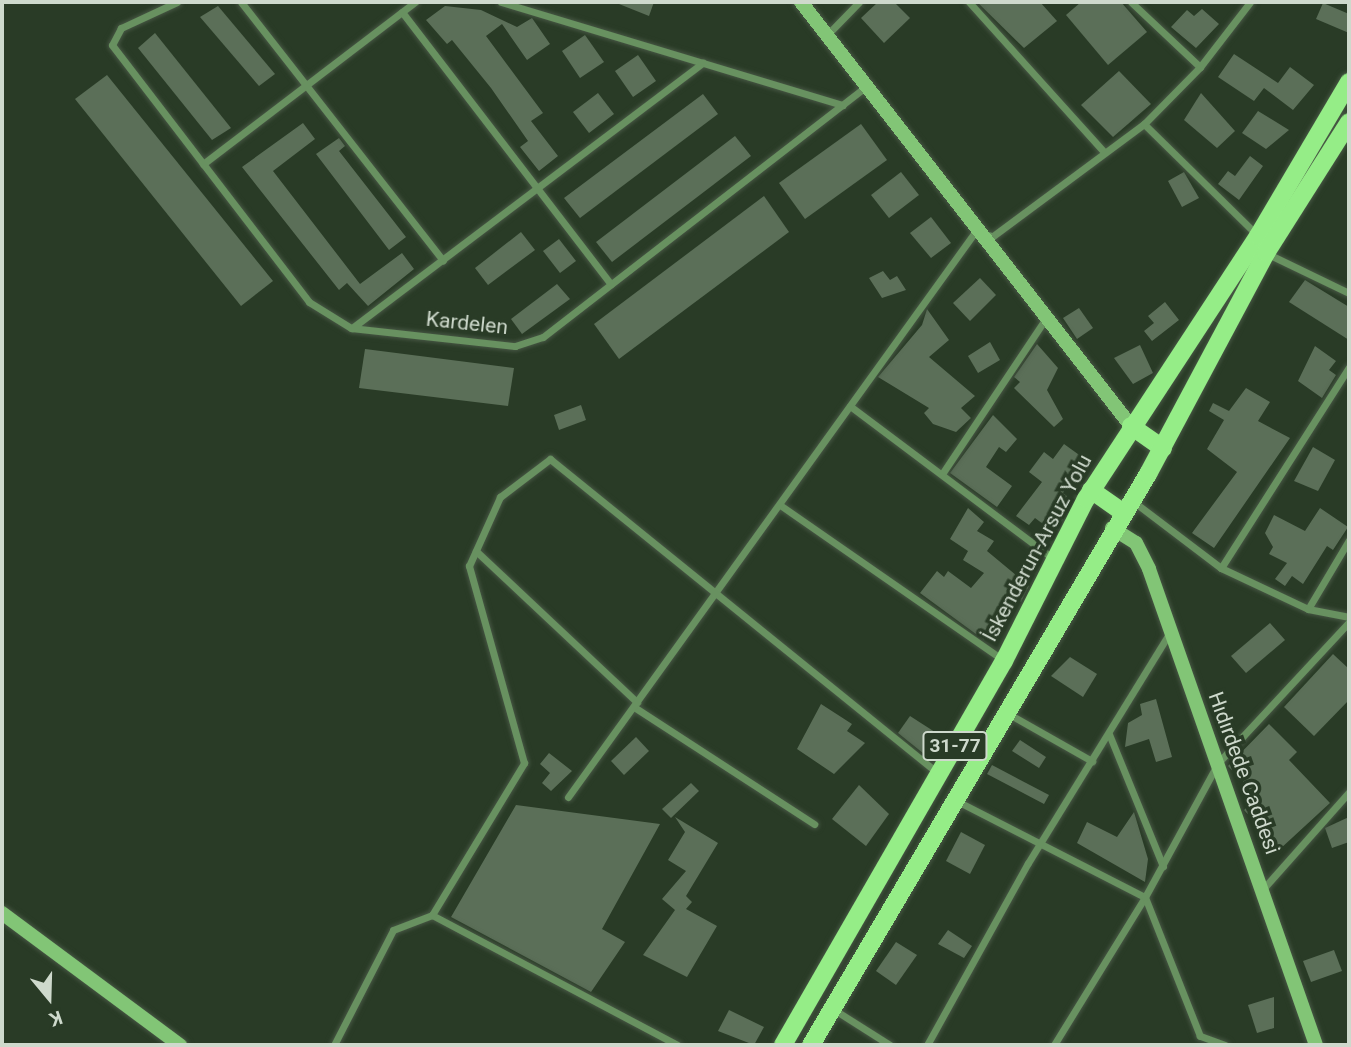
<!DOCTYPE html>
<meta charset="utf-8">
<style>
body{margin:0}
#map{position:relative;width:1351px;height:1047px;overflow:hidden;background:#293b26;font-family:Roboto,sans-serif}
div>[style]{position:absolute}
[style*='--x']{left:calc(var(--x)*1px);top:calc(var(--y)*1px);width:calc(var(--w)*1px);rotate:calc(var(--a)*1deg)}
.building>*{inset:0;background:#5b6f58}
.roads{filter:drop-shadow(0 0 2px #475744) drop-shadow(0 0 2px #475744)}
.street>*{height:7px;margin:-3.5px;padding:0 3.5px;transform-origin:3.5px;border-radius:3.5px;background:#689160}
.secondary>*{height:14px;margin:-7px;padding:0 7px;transform-origin:7px;border-radius:7px;background:#82c576}
.primary>*{height:18px;margin:-9px;padding:0 9px;transform-origin:9px;border-radius:9px;background:#95ed87}
span{translate:-50% -50%;white-space:nowrap;text-align:center;line-height:1.15;-webkit-text-stroke:7px #293b26;paint-order:stroke}
.shield-label span{padding:2px 5px;background:#293b26;border:2px solid;border-radius:5px;-webkit-text-stroke-width:0}
.shield-label{font-size:19px;color:#ced9cc;font-weight:700}
.street-label{font-size:21px;color:#ced9cc}
.frame{position:absolute;inset:0;border:4px solid #ced9cc;pointer-events:none}
.north{position:absolute;left:14px;top:963px;width:70px;height:70px;-webkit-text-stroke:5px #293b26;paint-order:stroke;rotate:161deg;font-size:19px;font-weight:700;line-height:28px;text-align:center;color:#ced9cc}
.north::after{content:'';display:block;margin:auto;width:24px;height:32px;background:#ced9cc;clip-path:polygon(50% 0,100% 100%,50% 72%,0 100%)}
</style>
<div id="map">
<div class="building">
<div style="clip-path:polygon(614px 2px,654px 2px,649px 16px)"></div>
<div style="clip-path:polygon(878px 2px,894px 2px,910px 18px,884px 43px,861px 18px)"></div>
<div style="clip-path:polygon(977px 2px,1040px 2px,1057px 21px,1024px 48px)"></div>
<div style="clip-path:polygon(1081px 2px,1121px 2px,1147px 32px,1108px 65px,1066px 15px)"></div>
<div style="clip-path:polygon(1323px 3px,1349px 14px,1349px 33px,1316px 19px)"></div>
<div style="clip-path:polygon(218px 6px,275px 74px,259px 86px,200px 17px)"></div>
<div style="clip-path:polygon(445px 6px,481px 10px,517px 27px,532px 18px,550px 44px,527px 60px,502px 24px,486px 36px,543px 113px,531px 121px,558px 156px,539px 171px,520px 147px,528px 141px,491px 88px,452px 40px,447px 44px,426px 20px)"></div>
<div style="clip-path:polygon(1202px 9px,1219px 24px,1196px 48px,1171px 27px,1187px 10px,1194px 16px)"></div>
<div style="clip-path:polygon(155px 33px,231px 128px,212px 140px,138px 48px)"></div>
<div style="clip-path:polygon(585px 35px,604px 62px,580px 78px,562px 51px)"></div>
<div style="clip-path:polygon(1234px 54px,1278px 83px,1290px 67px,1314px 85px,1293px 110px,1264px 88px,1254px 101px,1218px 77px)"></div>
<div style="clip-path:polygon(638px 55px,656px 81px,633px 97px,615px 71px)"></div>
<div style="clip-path:polygon(1119px 71px,1151px 104px,1113px 137px,1081px 105px)"></div>
<div style="clip-path:polygon(107px 75px,273px 281px,241px 306px,75px 99px)"></div>
<div style="clip-path:polygon(598px 93px,614px 114px,589px 133px,573px 112px)"></div>
<div style="clip-path:polygon(1201px 93px,1235px 131px,1217px 148px,1184px 120px)"></div>
<div style="clip-path:polygon(703px 94px,718px 114px,580px 218px,564px 198px)"></div>
<div style="clip-path:polygon(1258px 111px,1289px 130px,1266px 149px,1242px 133px)"></div>
<div style="clip-path:polygon(303px 123px,315px 139px,273px 171px,360px 284px,402px 253px,414px 269px,368px 306px,347px 283px,339px 290px,242px 167px)"></div>
<div style="clip-path:polygon(861px 124px,887px 160px,805px 219px,779px 183px)"></div>
<div style="clip-path:polygon(735px 136px,751px 156px,612px 262px,596px 242px)"></div>
<div style="clip-path:polygon(339px 138px,345px 146px,339px 151px,406px 237px,389px 250px,316px 154px)"></div>
<div style="clip-path:polygon(1250px 156px,1263px 166px,1239px 200px,1218px 184px,1228px 171px,1235px 176px)"></div>
<div style="clip-path:polygon(901px 172px,919px 195px,889px 218px,871px 195px)"></div>
<div style="clip-path:polygon(1184px 172px,1199px 198px,1182px 207px,1168px 181px)"></div>
<div style="clip-path:polygon(764px 196px,789px 232px,619px 359px,594px 324px)"></div>
<div style="clip-path:polygon(931px 217px,951px 243px,931px 258px,910px 233px)"></div>
<div style="clip-path:polygon(521px 232px,535px 250px,488px 285px,475px 268px)"></div>
<div style="clip-path:polygon(559px 239px,576px 261px,560px 273px,543px 251px)"></div>
<div style="clip-path:polygon(883px 271px,890px 280px,897px 276px,906px 290px,882px 298px,869px 278px)"></div>
<div style="clip-path:polygon(980px 278px,996px 295px,970px 321px,953px 303px)"></div>
<div style="clip-path:polygon(1305px 280px,1349px 307px,1349px 340px,1289px 302px)"></div>
<div style="clip-path:polygon(557px 284px,570px 299px,522px 334px,511px 319px)"></div>
<div style="clip-path:polygon(1165px 302px,1179px 320px,1152px 341px,1144px 331px,1154px 323px,1148px 316px)"></div>
<div style="clip-path:polygon(1079px 308px,1093px 328px,1077px 339px,1063px 318px)"></div>
<div style="clip-path:polygon(927px 309px,949px 340px,929px 357px,975px 396px,961px 408px,971px 418px,956px 432px,933px 424px,924px 413px,929px 408px,878px 377px,922px 325px)"></div>
<div style="clip-path:polygon(990px 342px,1000px 360px,978px 373px,968px 356px)"></div>
<div style="clip-path:polygon(1037px 344px,1058px 368px,1047px 390px,1063px 419px,1054px 427px,1014px 388px,1020px 382px,1014px 377px)"></div>
<div style="clip-path:polygon(1140px 345px,1153px 373px,1133px 384px,1114px 358px)"></div>
<div style="clip-path:polygon(1315px 346px,1336px 361px,1329px 370px,1336px 375px,1322px 398px,1298px 381px)"></div>
<div style="clip-path:polygon(365px 349px,514px 368px,508px 406px,359px 388px)"></div>
<div style="clip-path:polygon(1246px 388px,1270px 402px,1258px 421px,1290px 438px,1214px 548px,1192px 533px,1237px 472px,1207px 449px,1224px 420px,1209px 411px,1213px 403px,1229px 411px)"></div>
<div style="clip-path:polygon(581px 405px,586px 420px,559px 430px,554px 415px)"></div>
<div style="clip-path:polygon(993px 415px,1017px 439px,1006px 452px,999px 447px,986px 467px,1012px 486px,997px 507px,950px 473px)"></div>
<div style="clip-path:polygon(1064px 444px,1082px 457px,1063px 493px,1068px 497px,1056px 513px,1063px 519px,1055px 533px,1035px 518px,1029px 525px,1016px 516px,1042px 482px,1029px 472px,1044px 452px,1053px 459px)"></div>
<div style="clip-path:polygon(1313px 447px,1335px 460px,1318px 491px,1294px 481px)"></div>
<div style="clip-path:polygon(968px 508px,984px 522px,977px 531px,994px 541px,987px 551px,1029px 586px,1021px 602px,1012px 594px,984px 640px,920px 593px,937px 571px,944px 577px,948px 571px,971px 588px,984px 573px,963px 560px,968px 551px,950px 539px)"></div>
<div style="clip-path:polygon(1320px 508px,1348px 527px,1333px 550px,1327px 546px,1303px 584px,1292px 576px,1285px 586px,1275px 579px,1287px 563px,1269px 554px,1273px 547px,1265px 533px,1274px 515px,1305px 531px)"></div>
<div style="clip-path:polygon(1270px 623px,1285px 640px,1246px 673px,1231px 656px)"></div>
<div style="clip-path:polygon(1333px 654px,1349px 669px,1349px 700px,1314px 736px,1284px 707px)"></div>
<div style="clip-path:polygon(1070px 657px,1097px 674px,1083px 697px,1051px 676px)"></div>
<div style="clip-path:polygon(1156px 699px,1172px 757px,1156px 762px,1149px 739px,1125px 747px,1128px 723px,1142px 715px,1140px 704px)"></div>
<div style="clip-path:polygon(821px 704px,852px 724px,847px 731px,865px 743px,834px 774px,797px 749px)"></div>
<div style="clip-path:polygon(910px 716px,938px 734px,924px 754px,898px 733px)"></div>
<div style="clip-path:polygon(1269px 724px,1297px 752px,1289px 760px,1330px 803px,1280px 849px,1244px 810px,1257px 798px,1228px 766px)"></div>
<div style="clip-path:polygon(636px 737px,649px 751px,624px 775px,611px 761px)"></div>
<div style="clip-path:polygon(1020px 740px,1046px 757px,1039px 768px,1012px 751px)"></div>
<div style="clip-path:polygon(549px 753px,572px 771px,551px 791px,542px 783px,550px 773px,540px 764px)"></div>
<div style="clip-path:polygon(992px 765px,1049px 795px,1044px 804px,987px 774px)"></div>
<div style="clip-path:polygon(691px 783px,699px 791px,671px 818px,662px 809px)"></div>
<div style="clip-path:polygon(859px 785px,889px 814px,866px 846px,832px 819px)"></div>
<div style="clip-path:polygon(516px 805px,660px 824px,602px 929px,625px 942px,591px 992px,451px 917px)"></div>
<div style="clip-path:polygon(1134px 812px,1148px 859px,1145px 882px,1077px 843px,1087px 822px,1117px 837px)"></div>
<div style="clip-path:polygon(675px 817px,718px 843px,686px 896px,692px 902px,686px 909px,717px 926px,687px 977px,643px 955px,675px 910px,662px 899px,686px 871px,668px 860px,685px 832px)"></div>
<div style="clip-path:polygon(1349px 817px,1349px 842px,1332px 848px,1325px 828px)"></div>
<div style="clip-path:polygon(961px 832px,985px 845px,970px 874px,946px 861px)"></div>
<div style="clip-path:polygon(948px 930px,972px 946px,964px 958px,938px 944px)"></div>
<div style="clip-path:polygon(896px 942px,917px 955px,896px 985px,876px 971px)"></div>
<div style="clip-path:polygon(1334px 950px,1342px 971px,1311px 982px,1303px 961px)"></div>
<div style="clip-path:polygon(1274px 997px,1274px 1028px,1257px 1033px,1248px 1005px)"></div>
<div style="clip-path:polygon(729px 1010px,764px 1027px,754px 1045px,718px 1031px)"></div>
</div>
<div class="roads">
<div class="street">
<div style="--x:177;--y:2;--w:62;--a:155.1"></div>
<div style="--x:121;--y:28;--w:19;--a:118"></div>
<div style="--x:112;--y:45;--w:324;--a:52.5"></div>
<div style="--x:309;--y:302;--w:49;--a:31.8"></div>
<div style="--x:351;--y:328;--w:165;--a:6.3"></div>
<div style="--x:515;--y:346;--w:29;--a:-18"></div>
<div style="--x:543;--y:337;--w:410;--a:-37.8"></div>
<div style="--x:241;--y:2;--w:328;--a:52"></div>
<div style="--x:501;--y:2;--w:357;--a:16.8"></div>
<div style="--x:969;--y:2;--w:202;--a:48"></div>
<div style="--x:1131;--y:2;--w:95;--a:43.3"></div>
<div style="--x:402;--y:12;--w:343;--a:52.5"></div>
<div style="--x:827;--y:35;--w:46;--a:-45.9"></div>
<div style="--x:1144;--y:124;--w:160;--a:44.5"></div>
<div style="--x:203;--y:164;--w:267;--a:-37.4"></div>
<div style="--x:1268;--y:254;--w:90;--a:25.7"></div>
<div style="--x:352;--y:328;--w:440;--a:-37.1"></div>
<div style="--x:850;--y:406;--w:255;--a:36.9"></div>
<div style="--x:942;--y:474;--w:187;--a:-56.3"></div>
<div style="--x:1134;--y:502;--w:109;--a:37.2"></div>
<div style="--x:1221;--y:568;--w:96;--a:25.2"></div>
<div style="--x:1308;--y:609;--w:42;--a:11"></div>
<div style="--x:780;--y:505;--w:272;--a:34.8"></div>
<div style="--x:476;--y:551;--w:221;--a:43.2"></div>
<div style="--x:1221;--y:568;--w:238;--a:-57.5"></div>
<div style="--x:1308;--y:609;--w:80;--a:-59.3"></div>
<div style="--x:634;--y:707;--w:215;--a:33"></div>
<div style="--x:1007;--y:713;--w:98;--a:29.5"></div>
<div style="--x:1109;--y:734;--w:143;--a:67.8"></div>
<div style="--x:568;--y:797;--w:696;--a:-54.23"></div>
<div style="--x:975;--y:232;--w:18;--a:13"></div>
<div style="--x:993;--y:236;--w:188;--a:-36.6"></div>
<div style="--x:1144;--y:124;--w:80;--a:-45.5"></div>
<div style="--x:1200;--y:67;--w:82;--a:-52.4"></div>
<div style="--x:957;--y:801;--w:211;--a:27.1"></div>
<div style="--x:1145;--y:897;--w:174;--a:121.6"></div>
<div style="--x:1263;--y:889;--w:130;--a:-48.4"></div>
<div style="--x:432;--y:915;--w:278;--a:27.9"></div>
<div style="--x:833;--y:1009;--w:67;--a:32.3"></div>
<div style="--x:334;--y:1045;--w:129;--a:-62.8"></div>
<div style="--x:393;--y:930;--w:42;--a:-21"></div>
<div style="--x:432;--y:915;--w:178;--a:-58.8"></div>
<div style="--x:524;--y:763;--w:205;--a:-105.6"></div>
<div style="--x:469;--y:566;--w:76;--a:-65.8"></div>
<div style="--x:500;--y:497;--w:63;--a:-37.2"></div>
<div style="--x:550;--y:459;--w:501;--a:39"></div>
<div style="--x:927;--y:1045;--w:208;--a:-61"></div>
<div style="--x:1028;--y:863;--w:273;--a:-58.4"></div>
<div style="--x:1225;--y:1045;--w:27;--a:-160"></div>
<div style="--x:1200;--y:1036;--w:149;--a:-111.6"></div>
<div style="--x:1145;--y:897;--w:153;--a:-61.4"></div>
<div style="--x:1218;--y:763;--w:192;--a:-47.1"></div>
</div>
<div class="secondary">
<div style="--x:801;--y:2;--w:537;--a:52.11"></div>
<div style="--x:1112;--y:528;--w:28;--a:32"></div>
<div style="--x:1136;--y:543;--w:29;--a:63"></div>
<div style="--x:1149;--y:569;--w:504;--a:70.67"></div>
<div style="--x:2;--y:913;--w:222;--a:36.6"></div>
</div>
<div class="primary">
<div style="--x:1131;--y:426;--w:39;--a:35"></div>
<div style="--x:1091;--y:490;--w:39;--a:35"></div>
<div style="--x:783;--y:1045;--w:443;--a:-60.1"></div>
<div style="--x:1004;--y:661;--w:182;--a:-63.2"></div>
<div style="--x:1086;--y:499;--w:314;--a:-56.8"></div>
<div style="--x:1258;--y:236;--w:179;--a:-59.4"></div>
<div style="--x:811;--y:1045;--w:663;--a:-59.45"></div>
<div style="--x:1148;--y:474;--w:251;--a:-61.9"></div>
<div style="--x:1266;--y:253;--w:155;--a:-57.6"></div>
</div>
</div>
<div class="shield-label">
<span style="left:955px;top:746px">31-77</span>
</div>
<div class="street-label">
<span style="left:467px;top:323px;rotate:6deg">Kardelen</span>
<span style="left:1037px;top:548px;rotate:-62deg">İskenderun-Arsuz Yolu</span>
<span style="left:1244px;top:773px;rotate:70deg">Hıdırdede Caddesi</span>
</div>
<div class="frame"></div>
<div class="north">K</div>
</div>
